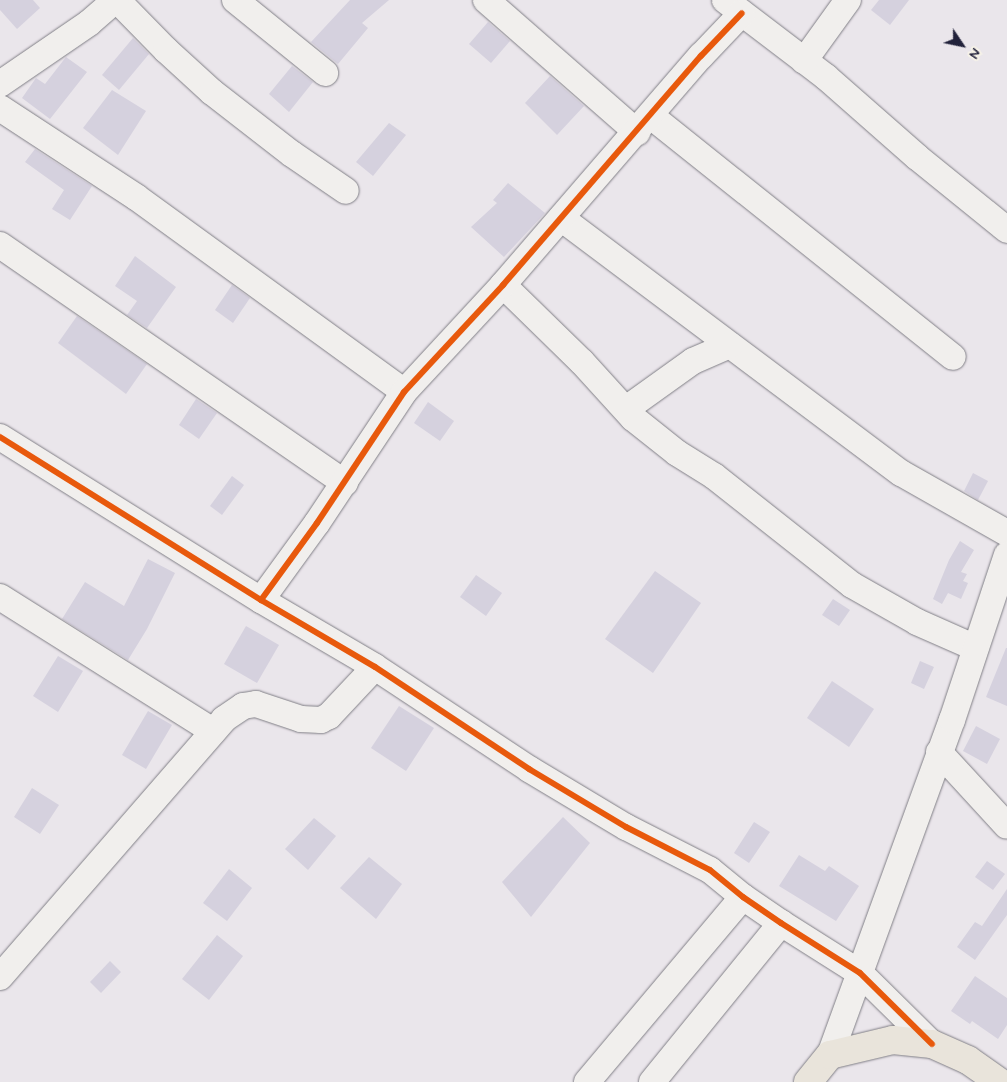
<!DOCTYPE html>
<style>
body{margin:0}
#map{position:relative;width:1007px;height:1082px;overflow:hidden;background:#eae6eb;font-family:Mynerve,sans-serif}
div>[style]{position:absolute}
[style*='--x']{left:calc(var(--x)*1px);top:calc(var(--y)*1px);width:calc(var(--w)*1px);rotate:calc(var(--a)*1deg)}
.building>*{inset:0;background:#d5d1de}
.roads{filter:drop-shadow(0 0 1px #807f86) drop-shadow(0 0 1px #807f86)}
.minor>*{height:26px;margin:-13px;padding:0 13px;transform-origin:13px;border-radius:13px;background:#f1efed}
.major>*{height:28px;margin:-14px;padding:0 14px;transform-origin:14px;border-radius:14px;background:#e9e4db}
.cycleway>*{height:6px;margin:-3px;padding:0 3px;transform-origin:3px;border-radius:3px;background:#e8590c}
span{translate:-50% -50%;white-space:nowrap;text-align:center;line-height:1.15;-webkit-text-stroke:4px #f7f3e8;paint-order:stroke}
.north{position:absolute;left:937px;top:20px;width:50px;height:50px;-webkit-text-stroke:4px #f7f3e8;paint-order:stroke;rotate:124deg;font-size:14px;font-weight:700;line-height:20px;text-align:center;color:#22223b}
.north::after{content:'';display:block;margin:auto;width:18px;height:22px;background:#22223b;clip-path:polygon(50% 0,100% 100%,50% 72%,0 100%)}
</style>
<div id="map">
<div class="building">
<div style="clip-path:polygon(0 0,33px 0,40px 8px,17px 29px,0 10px)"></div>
<div style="clip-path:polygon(350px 0,389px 0,362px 23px,368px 28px,338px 64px,311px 42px)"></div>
<div style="clip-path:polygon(879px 0,909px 0,890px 25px,871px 10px)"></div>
<div style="clip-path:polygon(488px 22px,510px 41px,491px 63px,469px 44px)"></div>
<div style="clip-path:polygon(133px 38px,149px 54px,119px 90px,102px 75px)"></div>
<div style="clip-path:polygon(66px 57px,87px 72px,50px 119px,22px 98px,36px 78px,45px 84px)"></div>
<div style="clip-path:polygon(292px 66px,313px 82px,289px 112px,269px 94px)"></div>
<div style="clip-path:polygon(550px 76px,584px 106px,557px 135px,525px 103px)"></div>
<div style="clip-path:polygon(112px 90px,146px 111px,118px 155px,83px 128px)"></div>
<div style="clip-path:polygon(389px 123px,406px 135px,373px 176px,356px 162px)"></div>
<div style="clip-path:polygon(35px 149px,92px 186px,70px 220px,52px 209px,64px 190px,25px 162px)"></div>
<div style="clip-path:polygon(508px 183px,545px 213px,504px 257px,471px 227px,497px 203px,493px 200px)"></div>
<div style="clip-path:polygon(135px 256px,176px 287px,147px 328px,127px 315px,137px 301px,115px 286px)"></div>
<div style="clip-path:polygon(232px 285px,250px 298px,233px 323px,215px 310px)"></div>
<div style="clip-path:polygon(77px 316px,147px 364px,126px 394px,58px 343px)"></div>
<div style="clip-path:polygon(196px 399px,217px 413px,199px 439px,179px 425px)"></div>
<div style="clip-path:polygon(428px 402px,454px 421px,440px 441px,414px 423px)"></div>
<div style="clip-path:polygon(973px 473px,988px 481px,978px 500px,964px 491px)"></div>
<div style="clip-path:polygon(232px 476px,244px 485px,222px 515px,210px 506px)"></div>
<div style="clip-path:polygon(960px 541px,974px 550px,961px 572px,967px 574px,963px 581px,968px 583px,961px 599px,948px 593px,942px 604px,933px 599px,949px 560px)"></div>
<div style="clip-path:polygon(148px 559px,175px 573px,147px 629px,128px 660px,62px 619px,85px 582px,124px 606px)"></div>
<div style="clip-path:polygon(655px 571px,701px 603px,653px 673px,605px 639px)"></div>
<div style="clip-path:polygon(476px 575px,502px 593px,486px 616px,460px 597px)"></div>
<div style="clip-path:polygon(833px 599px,850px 610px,839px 626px,822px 615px)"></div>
<div style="clip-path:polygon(246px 626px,279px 645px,257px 683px,224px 664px)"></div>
<div style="clip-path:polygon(1006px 648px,1007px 648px,1007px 706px,986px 697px)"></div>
<div style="clip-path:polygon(58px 656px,83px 671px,58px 712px,33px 696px)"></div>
<div style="clip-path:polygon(920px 661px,934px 667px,924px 689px,911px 683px)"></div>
<div style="clip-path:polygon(832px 681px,874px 709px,849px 747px,807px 718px)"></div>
<div style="clip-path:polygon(399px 706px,434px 728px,406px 771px,371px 748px)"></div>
<div style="clip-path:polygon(148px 711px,172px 725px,146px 769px,122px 755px)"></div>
<div style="clip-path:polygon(976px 726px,1000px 739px,987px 764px,963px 751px)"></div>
<div style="clip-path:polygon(32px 788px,59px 805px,40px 834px,14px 817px)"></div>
<div style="clip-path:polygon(563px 817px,590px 843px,531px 917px,502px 882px)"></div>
<div style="clip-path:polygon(314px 818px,336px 836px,308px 870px,285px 849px)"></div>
<div style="clip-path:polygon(754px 822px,770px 832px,749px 863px,734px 853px)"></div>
<div style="clip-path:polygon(799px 855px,825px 871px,829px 866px,859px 886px,836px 921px,779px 886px)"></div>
<div style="clip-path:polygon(369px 857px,402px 884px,376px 919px,340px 888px)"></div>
<div style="clip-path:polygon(987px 861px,1005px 874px,993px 890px,975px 877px)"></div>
<div style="clip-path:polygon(229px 869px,252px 888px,227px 921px,203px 903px)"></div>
<div style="clip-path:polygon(1007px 889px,1007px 915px,975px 960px,957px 947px,975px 922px,982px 926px)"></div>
<div style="clip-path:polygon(217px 935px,243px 956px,209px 1000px,182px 979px)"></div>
<div style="clip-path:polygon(110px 961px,121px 972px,101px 993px,90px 982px)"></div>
<div style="clip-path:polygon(975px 976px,1007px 998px,1007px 1025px,998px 1039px,972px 1021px,970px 1024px,951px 1011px)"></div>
</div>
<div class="roads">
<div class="minor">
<div style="--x:117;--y:0;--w:70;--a:45.6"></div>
<div style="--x:166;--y:50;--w:62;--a:42.4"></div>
<div style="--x:212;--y:92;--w:101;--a:37.8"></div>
<div style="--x:292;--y:154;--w:65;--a:34.4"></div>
<div style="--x:235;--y:0;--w:116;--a:39"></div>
<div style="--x:486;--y:0;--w:201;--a:41.2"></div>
<div style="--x:725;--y:0;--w:127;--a:37.3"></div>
<div style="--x:826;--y:77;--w:121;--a:41.3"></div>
<div style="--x:917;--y:157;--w:116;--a:39"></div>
<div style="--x:804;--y:61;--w:75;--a:-54.2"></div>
<div style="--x:0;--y:84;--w:108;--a:-34.4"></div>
<div style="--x:89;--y:23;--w:35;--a:-41"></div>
<div style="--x:0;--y:108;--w:163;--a:33.2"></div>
<div style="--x:136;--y:197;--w:331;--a:36"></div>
<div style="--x:651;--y:116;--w:386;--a:38.6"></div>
<div style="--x:561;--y:218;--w:425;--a:36.9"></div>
<div style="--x:901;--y:473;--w:122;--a:29.5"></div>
<div style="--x:0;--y:245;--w:419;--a:34.6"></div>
<div style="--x:503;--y:285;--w:110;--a:44.3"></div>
<div style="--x:582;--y:362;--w:76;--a:47.7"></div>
<div style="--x:633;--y:418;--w:56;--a:38.5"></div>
<div style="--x:677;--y:453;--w:44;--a:31.9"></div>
<div style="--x:714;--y:476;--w:176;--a:38.3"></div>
<div style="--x:852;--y:585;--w:75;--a:29.6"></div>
<div style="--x:917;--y:622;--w:64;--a:23.8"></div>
<div style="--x:626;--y:409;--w:82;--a:-35.6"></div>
<div style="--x:693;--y:361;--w:40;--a:-23.4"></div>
<div style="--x:0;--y:437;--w:308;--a:32"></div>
<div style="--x:261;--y:600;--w:132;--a:30.4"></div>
<div style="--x:375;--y:667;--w:185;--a:33.5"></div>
<div style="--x:529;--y:769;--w:113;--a:30.9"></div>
<div style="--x:626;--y:827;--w:94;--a:27.1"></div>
<div style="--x:710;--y:870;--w:43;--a:39.3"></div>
<div style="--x:743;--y:897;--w:46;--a:34.4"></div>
<div style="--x:781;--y:923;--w:93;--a:32.3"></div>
<div style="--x:860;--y:973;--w:101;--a:44.6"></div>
<div style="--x:0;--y:597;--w:252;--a:32.2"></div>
<div style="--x:261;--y:600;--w:95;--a:-54"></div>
<div style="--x:317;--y:523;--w:157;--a:-56.4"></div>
<div style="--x:404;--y:392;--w:146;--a:-47.2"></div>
<div style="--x:503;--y:285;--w:303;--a:-49.2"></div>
<div style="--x:701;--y:56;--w:59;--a:-46.4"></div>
<div style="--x:939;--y:752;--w:100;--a:47.4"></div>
<div style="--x:0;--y:977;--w:342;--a:-49"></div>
<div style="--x:224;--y:719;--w:23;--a:-34"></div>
<div style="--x:243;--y:706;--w:13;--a:-9"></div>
<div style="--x:256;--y:704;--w:47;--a:18.4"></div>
<div style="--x:301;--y:719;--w:20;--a:3"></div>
<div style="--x:321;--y:720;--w:9;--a:-27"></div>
<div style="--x:329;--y:716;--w:67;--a:-46.8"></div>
<div style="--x:830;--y:1055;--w:357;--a:-70"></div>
<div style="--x:952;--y:720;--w:174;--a:-71.6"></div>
<div style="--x:587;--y:1082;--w:242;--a:-49.9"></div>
<div style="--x:652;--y:1082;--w:205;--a:-50.9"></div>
</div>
<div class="major">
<div style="--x:808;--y:1082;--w:35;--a:-51"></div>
<div style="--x:830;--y:1055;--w:65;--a:-13.4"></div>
<div style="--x:893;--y:1040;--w:39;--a:6"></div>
<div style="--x:932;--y:1044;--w:39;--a:24"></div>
<div style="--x:968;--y:1060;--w:39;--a:35"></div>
</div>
</div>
<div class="cycleway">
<div style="--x:0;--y:437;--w:308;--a:32"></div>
<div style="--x:261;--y:600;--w:132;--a:30.4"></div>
<div style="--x:375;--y:667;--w:185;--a:33.5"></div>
<div style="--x:529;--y:769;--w:113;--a:30.9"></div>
<div style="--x:626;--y:827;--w:94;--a:27.1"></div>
<div style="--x:710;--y:870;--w:43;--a:39.3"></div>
<div style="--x:743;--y:897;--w:46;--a:34.4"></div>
<div style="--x:781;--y:923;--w:93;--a:32.3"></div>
<div style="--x:860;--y:973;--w:101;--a:44.6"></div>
<div style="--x:261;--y:600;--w:95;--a:-54"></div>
<div style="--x:317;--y:523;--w:157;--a:-56.4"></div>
<div style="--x:404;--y:392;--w:146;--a:-47.2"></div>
<div style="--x:503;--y:285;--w:303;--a:-49.2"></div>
<div style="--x:701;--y:56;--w:59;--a:-46.4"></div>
</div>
<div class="north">N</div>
</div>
